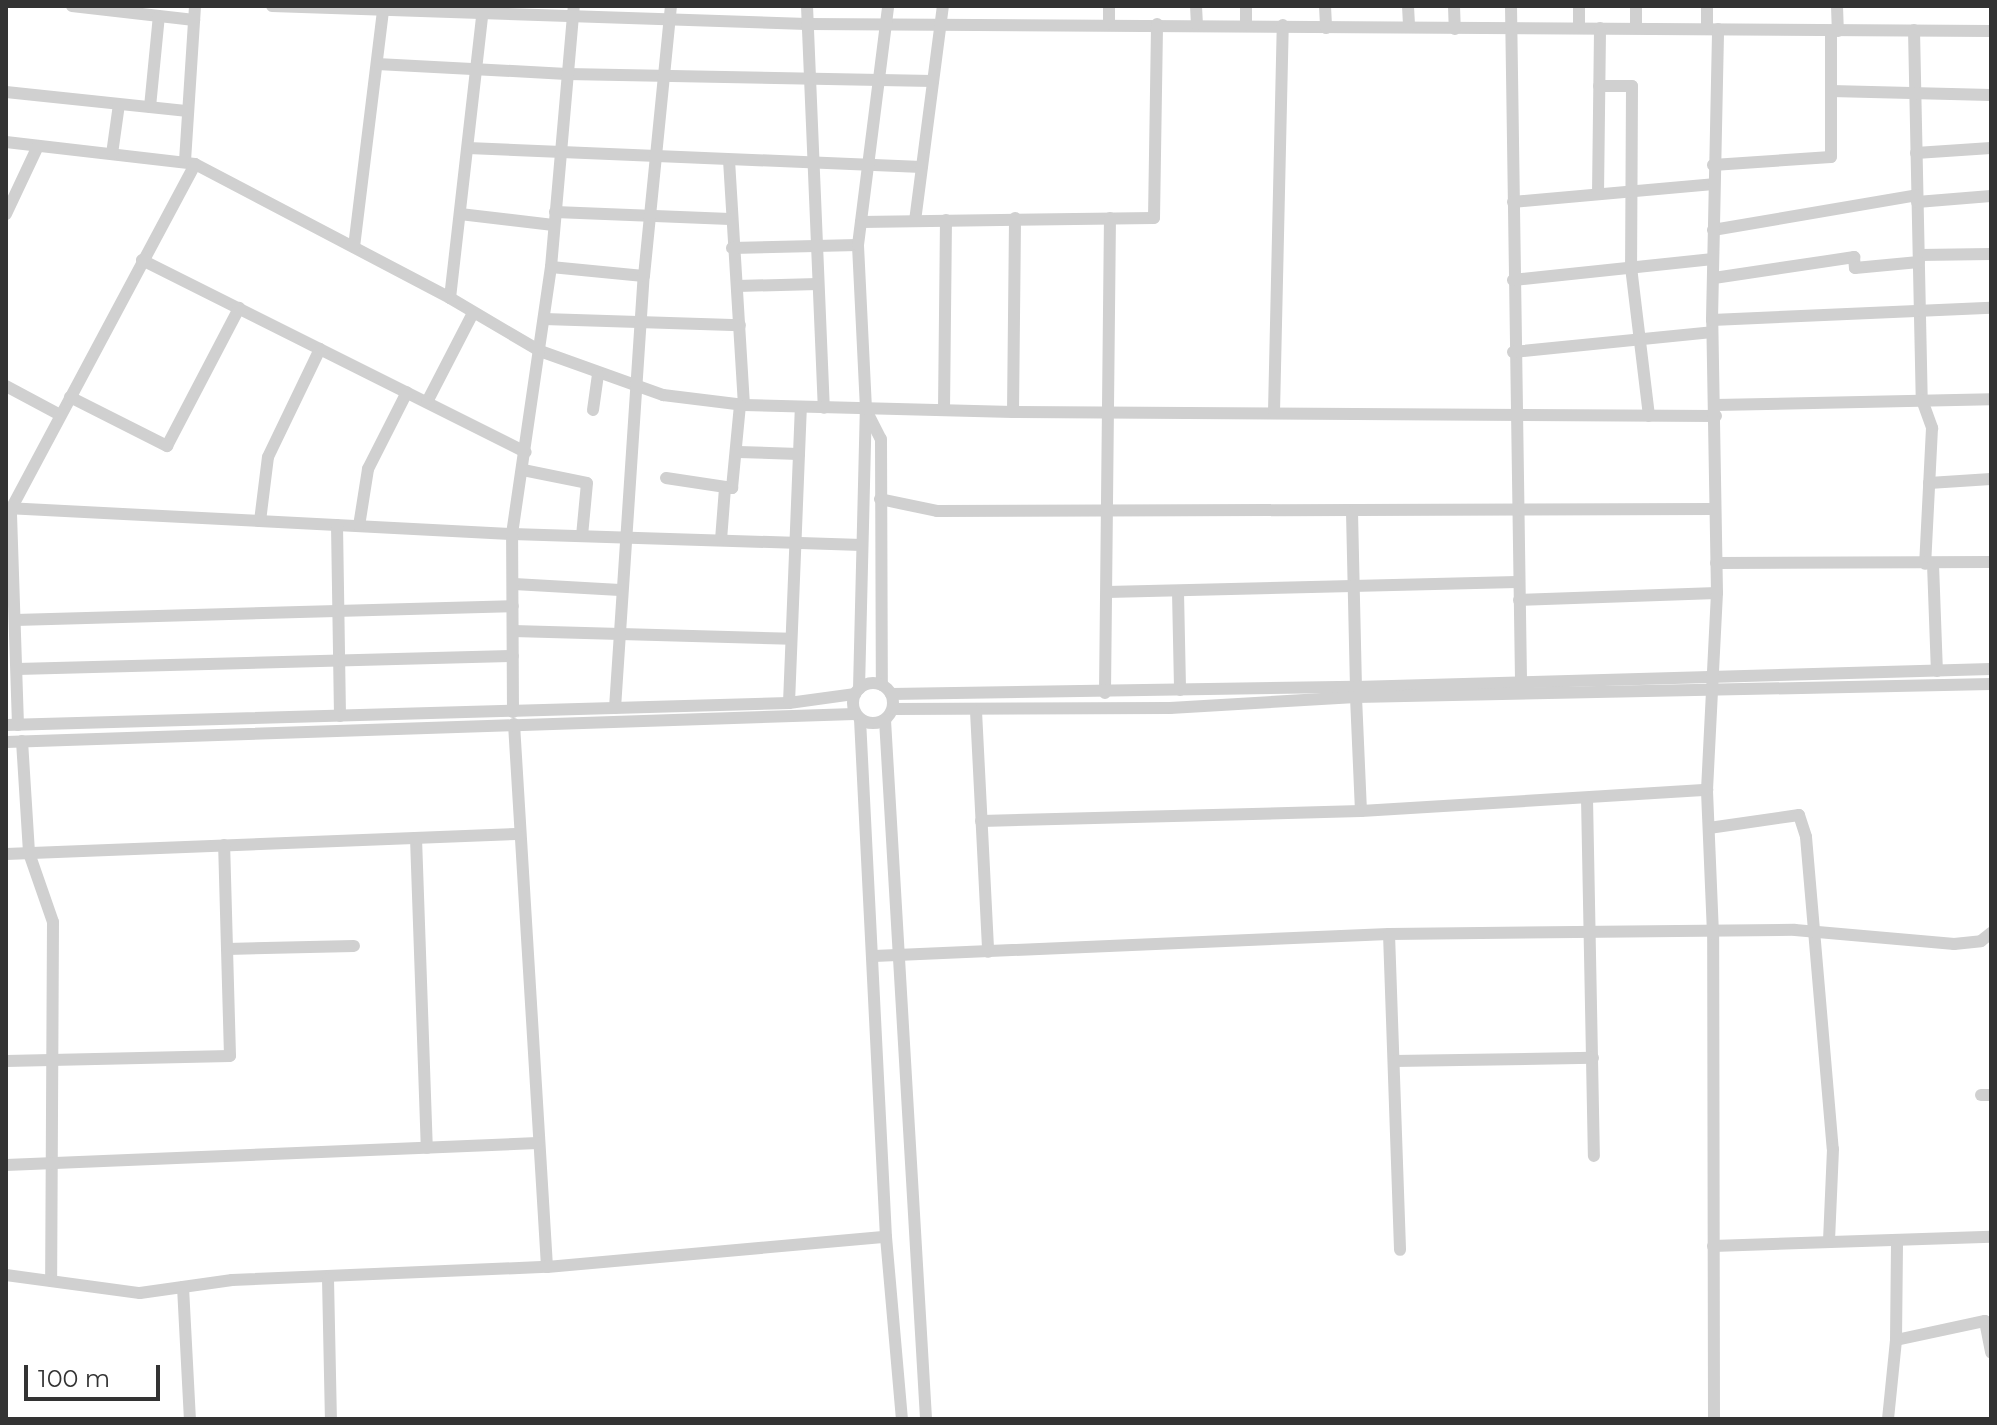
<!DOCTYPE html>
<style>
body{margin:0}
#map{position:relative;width:1997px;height:1425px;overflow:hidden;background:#fff;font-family:Montserrat,sans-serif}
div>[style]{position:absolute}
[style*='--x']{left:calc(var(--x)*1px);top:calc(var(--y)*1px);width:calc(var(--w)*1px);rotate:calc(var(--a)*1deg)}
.minor>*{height:12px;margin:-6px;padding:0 6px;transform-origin:6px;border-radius:6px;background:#d0d0d0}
.minor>.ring{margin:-6px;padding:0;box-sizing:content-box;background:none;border:12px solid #d0d0d0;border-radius:50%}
span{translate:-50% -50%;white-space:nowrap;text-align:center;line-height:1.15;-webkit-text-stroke:8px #fff;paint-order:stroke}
.frame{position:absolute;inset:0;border:8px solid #333;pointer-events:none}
.scale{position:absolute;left:24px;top:1365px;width:136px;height:36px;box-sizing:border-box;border:4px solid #333;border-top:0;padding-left:10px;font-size:24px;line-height:28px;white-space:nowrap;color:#333;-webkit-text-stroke:6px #fff;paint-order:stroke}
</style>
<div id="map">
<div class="minor">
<div style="--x:72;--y:6;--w:123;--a:6.5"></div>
<div style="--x:272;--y:6;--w:535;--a:1.93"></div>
<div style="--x:807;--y:24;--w:1184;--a:0.34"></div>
<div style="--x:807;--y:6;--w:402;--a:87.6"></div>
<div style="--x:1109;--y:6;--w:18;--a:90"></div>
<div style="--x:1196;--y:6;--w:18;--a:87"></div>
<div style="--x:1246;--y:6;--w:19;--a:90"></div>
<div style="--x:1325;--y:6;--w:22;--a:87"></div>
<div style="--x:1408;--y:6;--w:20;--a:87"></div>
<div style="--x:1454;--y:6;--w:23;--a:88"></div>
<div style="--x:1511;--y:6;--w:677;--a:89.15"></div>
<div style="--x:1837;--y:6;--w:25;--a:88"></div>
<div style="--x:1579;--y:27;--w:21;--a:-90"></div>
<div style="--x:1636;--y:28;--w:22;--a:-90"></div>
<div style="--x:1707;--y:29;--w:23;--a:-90"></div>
<div style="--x:1914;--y:30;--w:370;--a:88.8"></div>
<div style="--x:1922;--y:400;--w:30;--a:70"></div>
<div style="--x:1932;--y:428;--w:136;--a:92.9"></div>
<div style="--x:377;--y:64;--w:190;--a:3"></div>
<div style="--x:567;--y:74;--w:366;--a:1.1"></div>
<div style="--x:1599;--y:86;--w:33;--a:0"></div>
<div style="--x:1632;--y:86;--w:181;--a:90.3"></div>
<div style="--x:1631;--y:267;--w:150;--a:83.1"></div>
<div style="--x:1831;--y:91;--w:160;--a:1.4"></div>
<div style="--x:6;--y:92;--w:183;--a:6"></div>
<div style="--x:150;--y:107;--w:91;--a:-84.4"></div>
<div style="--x:6;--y:142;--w:190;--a:6.6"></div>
<div style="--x:195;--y:164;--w:288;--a:27.7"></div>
<div style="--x:450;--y:298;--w:104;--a:30.5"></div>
<div style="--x:540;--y:351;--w:131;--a:19.7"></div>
<div style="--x:663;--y:395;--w:82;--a:7"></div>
<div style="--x:744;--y:405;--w:269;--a:1.5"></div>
<div style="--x:1013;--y:412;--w:703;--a:0.33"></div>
<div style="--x:468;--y:148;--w:454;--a:2.4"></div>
<div style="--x:1916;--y:153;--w:75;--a:-3.8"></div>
<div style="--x:112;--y:154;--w:50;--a:-82"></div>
<div style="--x:729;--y:160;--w:245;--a:86.5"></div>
<div style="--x:185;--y:161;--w:155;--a:-86.3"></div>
<div style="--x:1713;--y:165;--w:118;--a:-3.9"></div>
<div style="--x:1831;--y:157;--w:126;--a:-90"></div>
<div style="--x:1598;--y:194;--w:166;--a:-89.3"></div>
<div style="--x:1513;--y:202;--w:201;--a:-5.1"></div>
<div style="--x:1917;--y:202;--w:74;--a:-4.6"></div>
<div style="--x:555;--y:212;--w:175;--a:2.3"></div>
<div style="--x:6;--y:214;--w:75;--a:-64.8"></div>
<div style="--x:460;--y:214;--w:94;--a:6.7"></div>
<div style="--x:915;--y:221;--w:217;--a:-82.6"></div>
<div style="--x:861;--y:222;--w:293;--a:-0.8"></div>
<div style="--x:1154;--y:218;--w:194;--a:-89.1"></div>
<div style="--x:1713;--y:230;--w:207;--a:-9.7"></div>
<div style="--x:354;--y:247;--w:237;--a:-83"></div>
<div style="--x:732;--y:248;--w:126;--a:-1.4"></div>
<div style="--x:1919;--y:255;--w:72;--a:-0.8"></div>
<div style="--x:142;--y:260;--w:429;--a:26.6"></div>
<div style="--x:551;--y:267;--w:93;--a:5.5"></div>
<div style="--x:1714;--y:278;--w:142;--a:-8.5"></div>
<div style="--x:1854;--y:257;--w:11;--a:85"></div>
<div style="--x:1855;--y:268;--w:64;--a:-5.4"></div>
<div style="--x:1513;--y:280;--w:201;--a:-6"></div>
<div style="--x:737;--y:286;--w:81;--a:-1.4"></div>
<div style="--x:450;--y:298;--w:293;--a:-83.5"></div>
<div style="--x:544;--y:319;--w:196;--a:1.8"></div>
<div style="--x:1712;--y:320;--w:279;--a:-2.5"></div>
<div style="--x:1513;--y:352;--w:200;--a:-5.7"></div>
<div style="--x:6;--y:386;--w:61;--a:28.2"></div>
<div style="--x:70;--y:397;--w:109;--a:26.8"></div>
<div style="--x:167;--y:446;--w:156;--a:-62.4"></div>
<div style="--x:427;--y:402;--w:98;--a:-62.7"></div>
<div style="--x:1715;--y:405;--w:276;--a:-1.2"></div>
<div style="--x:593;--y:410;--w:36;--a:-82"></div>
<div style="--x:944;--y:410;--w:190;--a:-89.4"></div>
<div style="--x:867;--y:412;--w:30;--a:63"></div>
<div style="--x:881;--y:439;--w:246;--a:89.8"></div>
<div style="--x:1013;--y:412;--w:194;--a:-89.4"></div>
<div style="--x:1274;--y:412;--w:387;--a:-88.7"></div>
<div style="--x:738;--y:452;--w:61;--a:1.9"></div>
<div style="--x:523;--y:470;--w:65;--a:11.5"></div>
<div style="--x:587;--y:483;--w:53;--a:95.4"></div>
<div style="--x:666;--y:478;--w:67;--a:8.6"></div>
<div style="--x:732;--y:488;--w:83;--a:-84.5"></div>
<div style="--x:1929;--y:483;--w:62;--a:-3.7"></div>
<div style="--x:880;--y:499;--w:58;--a:11.9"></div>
<div style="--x:937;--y:511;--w:778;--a:-0.15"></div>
<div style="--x:6;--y:508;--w:507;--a:2.94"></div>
<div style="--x:512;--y:534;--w:350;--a:1.8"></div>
<div style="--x:1352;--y:512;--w:175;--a:88.7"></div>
<div style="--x:260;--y:521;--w:64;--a:-82.9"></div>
<div style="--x:268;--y:457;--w:120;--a:-64.3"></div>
<div style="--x:337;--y:525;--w:191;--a:89.1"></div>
<div style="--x:359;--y:526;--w:58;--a:-81"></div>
<div style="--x:368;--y:469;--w:86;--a:-63.1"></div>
<div style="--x:721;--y:540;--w:52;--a:-85.6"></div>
<div style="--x:1716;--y:563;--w:275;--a:-0.2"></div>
<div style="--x:1933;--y:564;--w:107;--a:87.9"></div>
<div style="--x:514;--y:584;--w:106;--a:3.2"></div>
<div style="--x:1107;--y:592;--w:410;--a:-1.4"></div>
<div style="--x:1178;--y:592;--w:98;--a:88.8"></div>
<div style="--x:1519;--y:600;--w:198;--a:-2"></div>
<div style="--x:15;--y:620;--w:498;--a:-1.6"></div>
<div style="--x:513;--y:631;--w:278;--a:1.6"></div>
<div style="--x:17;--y:669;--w:496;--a:-1.5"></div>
<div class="ring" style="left:853px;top:683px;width:28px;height:28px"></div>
<div style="--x:859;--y:689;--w:280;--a:-88.6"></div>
<div style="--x:866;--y:409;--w:164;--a:-92.8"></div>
<div style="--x:858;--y:245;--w:241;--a:-82.8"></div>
<div style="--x:1105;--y:693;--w:475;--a:-89.4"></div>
<div style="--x:891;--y:694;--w:465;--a:-0.9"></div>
<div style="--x:1356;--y:687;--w:635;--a:-1.62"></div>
<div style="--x:1356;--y:697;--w:114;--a:87.5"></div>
<div style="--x:789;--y:703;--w:296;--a:-87.7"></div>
<div style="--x:615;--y:708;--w:433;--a:-86.2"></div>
<div style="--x:644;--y:276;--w:271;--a:-84.3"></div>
<div style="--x:893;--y:709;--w:277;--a:-0.2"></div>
<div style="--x:1170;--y:708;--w:186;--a:-3.4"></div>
<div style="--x:1356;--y:697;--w:635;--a:-1.17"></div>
<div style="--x:976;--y:711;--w:241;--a:87.1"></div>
<div style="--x:513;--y:712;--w:178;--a:-90.3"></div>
<div style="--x:512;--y:534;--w:270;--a:-81.7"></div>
<div style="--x:551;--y:267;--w:262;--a:-85"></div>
<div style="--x:860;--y:719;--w:519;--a:87.13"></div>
<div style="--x:886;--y:1237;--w:183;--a:85"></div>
<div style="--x:885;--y:720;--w:700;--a:86.64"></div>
<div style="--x:514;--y:724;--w:544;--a:86.52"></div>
<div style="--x:6;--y:725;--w:783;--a:-1.61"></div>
<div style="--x:789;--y:703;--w:67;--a:-7.8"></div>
<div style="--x:18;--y:725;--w:216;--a:-91.9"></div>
<div style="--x:11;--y:509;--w:391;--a:-61.9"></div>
<div style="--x:22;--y:741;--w:112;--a:86.4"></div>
<div style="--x:29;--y:853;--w:73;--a:70.8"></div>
<div style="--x:53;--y:922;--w:359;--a:90.3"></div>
<div style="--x:6;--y:742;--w:849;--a:-1.89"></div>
<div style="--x:1587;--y:798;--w:358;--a:88.9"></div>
<div style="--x:981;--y:821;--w:380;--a:-1.5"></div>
<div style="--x:1361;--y:811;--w:347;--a:-3.5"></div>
<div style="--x:1709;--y:828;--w:91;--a:-8.2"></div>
<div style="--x:1799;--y:815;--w:23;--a:72"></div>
<div style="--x:1806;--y:837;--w:313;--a:85.1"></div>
<div style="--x:1833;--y:1149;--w:93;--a:92.5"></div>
<div style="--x:416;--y:838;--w:310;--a:88"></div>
<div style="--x:6;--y:854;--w:511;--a:-2.24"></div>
<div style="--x:1389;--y:934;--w:316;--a:88"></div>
<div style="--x:227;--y:949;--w:127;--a:-1.4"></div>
<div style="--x:874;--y:956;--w:515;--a:-2.45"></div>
<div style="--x:1389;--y:934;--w:406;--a:-0.6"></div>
<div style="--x:1795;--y:930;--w:160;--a:5"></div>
<div style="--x:1954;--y:944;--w:27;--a:-6"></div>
<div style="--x:1981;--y:941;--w:13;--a:-39"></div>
<div style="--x:6;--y:1061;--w:224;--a:-1.3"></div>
<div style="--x:230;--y:1056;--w:211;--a:-91.6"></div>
<div style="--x:1394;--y:1061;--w:199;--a:-0.9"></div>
<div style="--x:1981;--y:1095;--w:10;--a:0"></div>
<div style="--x:6;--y:1165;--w:532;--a:-2.37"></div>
<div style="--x:1713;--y:1246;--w:278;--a:-1.9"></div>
<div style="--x:6;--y:1275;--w:135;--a:7.7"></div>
<div style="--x:140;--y:1293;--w:93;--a:-8"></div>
<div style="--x:232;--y:1280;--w:315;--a:-2.4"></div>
<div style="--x:547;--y:1267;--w:340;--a:-5.1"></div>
<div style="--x:328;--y:1279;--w:140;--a:88.8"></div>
<div style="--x:183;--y:1287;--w:132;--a:87"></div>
<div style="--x:1896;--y:1340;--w:91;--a:-12.1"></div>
<div style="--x:1985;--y:1321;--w:32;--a:79"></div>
<div style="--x:1714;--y:1419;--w:485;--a:-90.1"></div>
<div style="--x:1713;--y:934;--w:144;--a:-92.4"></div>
<div style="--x:1707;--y:790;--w:197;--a:-87.1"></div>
<div style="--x:1717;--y:593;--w:273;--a:-91"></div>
<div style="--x:1712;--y:320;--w:291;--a:-88.8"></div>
<div style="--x:1888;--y:1419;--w:79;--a:-84.2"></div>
<div style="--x:1896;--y:1340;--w:100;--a:-89.4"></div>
</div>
<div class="frame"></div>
<div class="scale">100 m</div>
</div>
